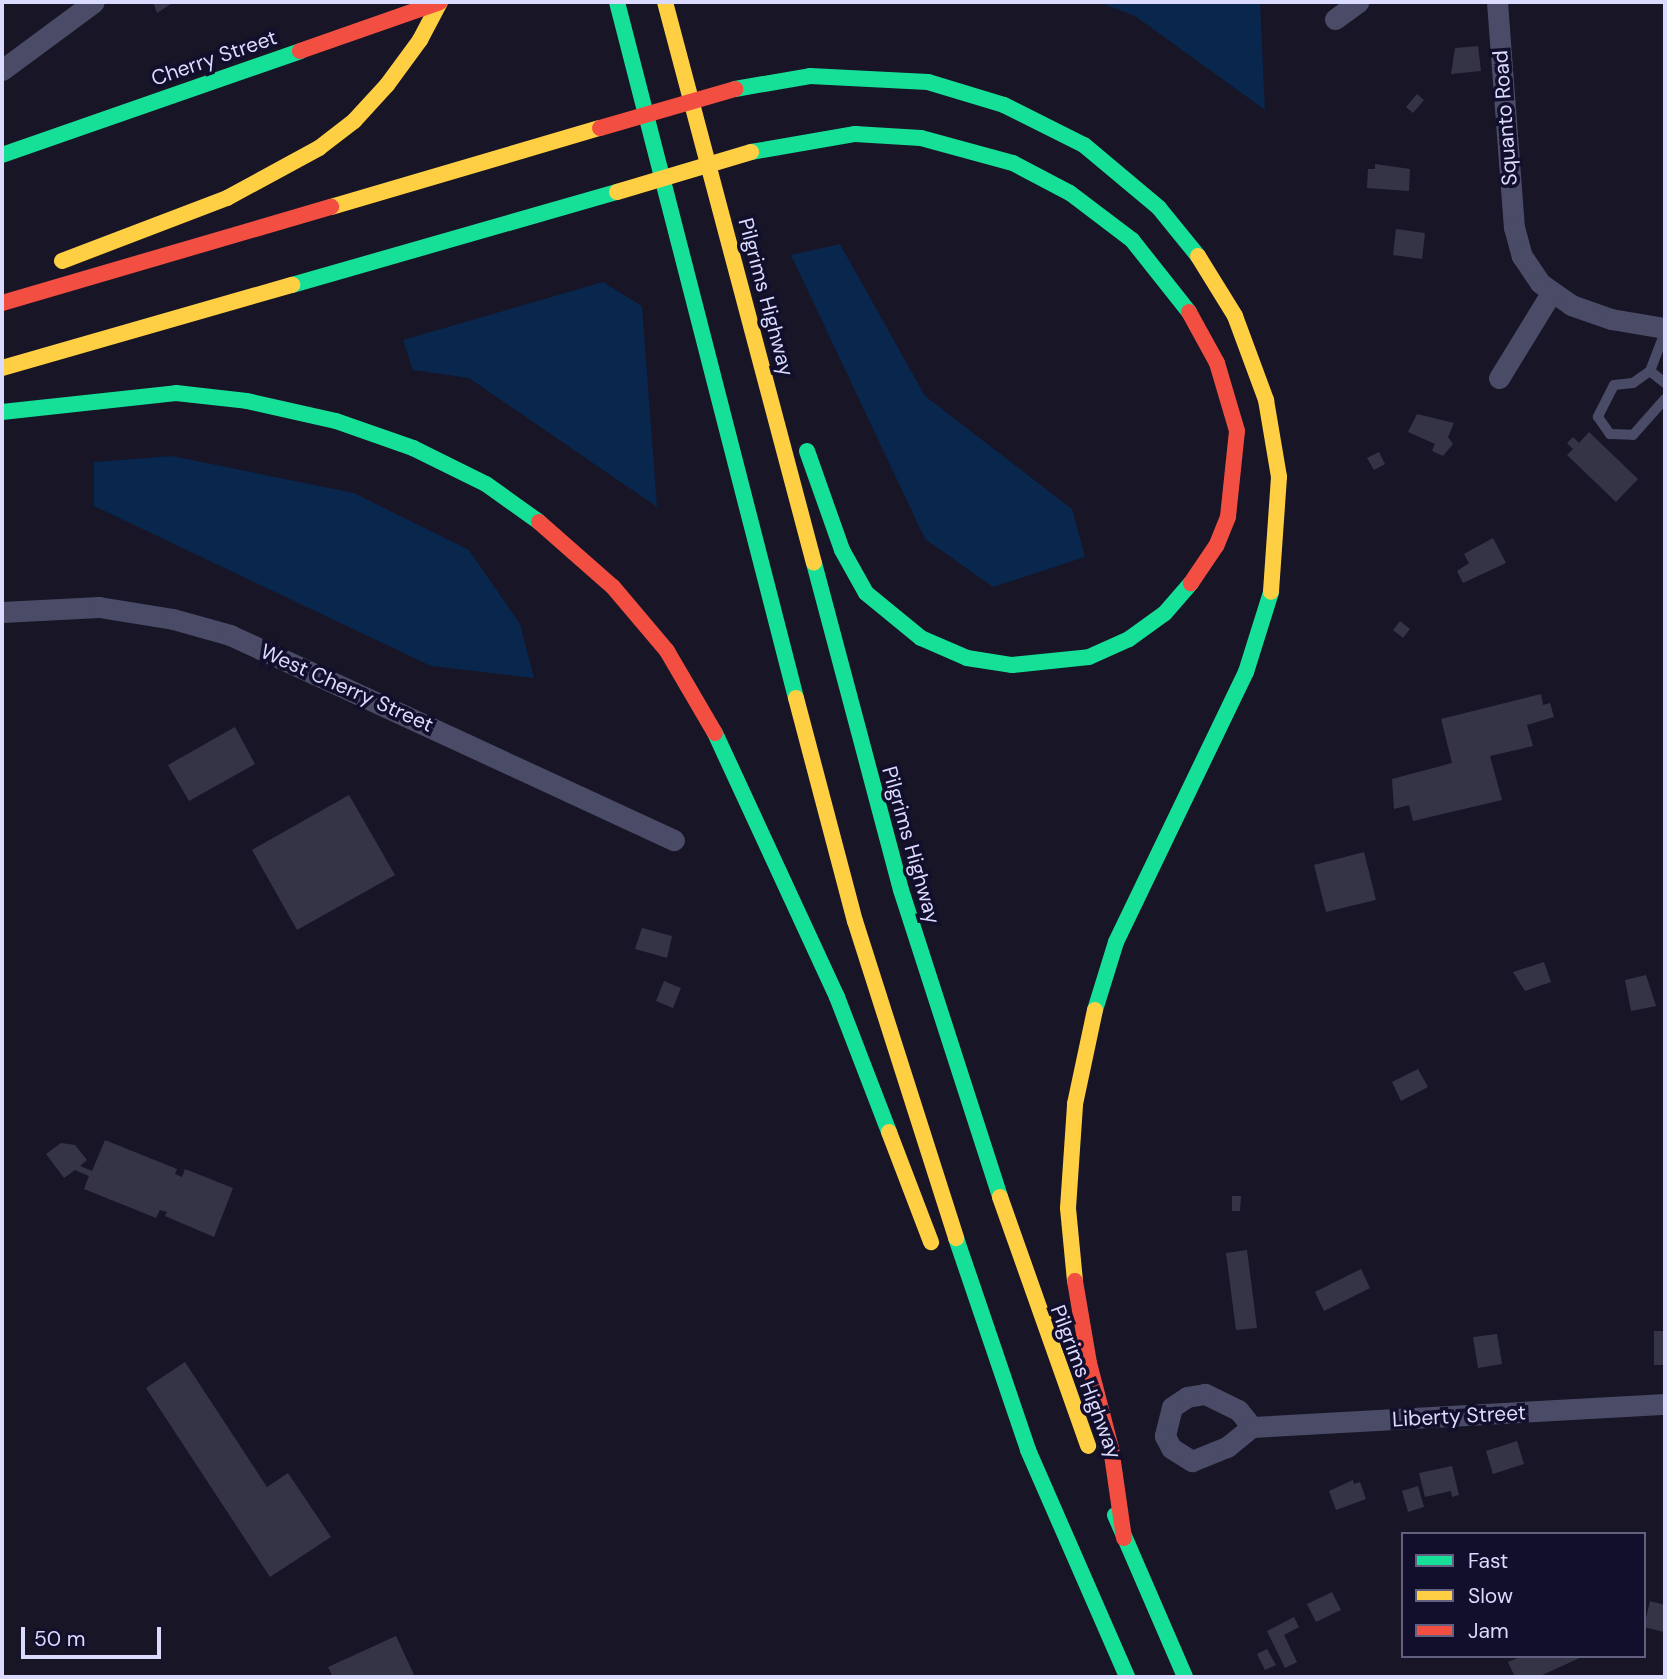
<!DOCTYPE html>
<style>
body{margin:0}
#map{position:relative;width:1667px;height:1679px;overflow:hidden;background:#171526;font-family:"DM Sans",sans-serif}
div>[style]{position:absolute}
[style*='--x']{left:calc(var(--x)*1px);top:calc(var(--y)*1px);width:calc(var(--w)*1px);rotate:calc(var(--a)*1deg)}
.water>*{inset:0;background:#09264d}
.building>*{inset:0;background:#353447}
.lane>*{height:10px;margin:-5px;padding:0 5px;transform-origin:5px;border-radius:5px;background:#4a4b66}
.street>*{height:21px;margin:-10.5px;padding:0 10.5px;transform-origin:10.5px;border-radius:10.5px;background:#4a4b66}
.fast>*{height:16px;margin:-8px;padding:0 8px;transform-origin:8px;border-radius:8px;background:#16e098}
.slow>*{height:16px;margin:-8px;padding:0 8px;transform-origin:8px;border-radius:8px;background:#ffcf43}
.jam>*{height:16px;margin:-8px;padding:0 8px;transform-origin:8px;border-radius:8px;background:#f24e42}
.slow-bridge>*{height:16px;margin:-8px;padding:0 8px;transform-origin:8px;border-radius:8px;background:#ffcf43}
.jam-bridge>*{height:16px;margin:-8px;padding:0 8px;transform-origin:8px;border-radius:8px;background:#f24e42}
span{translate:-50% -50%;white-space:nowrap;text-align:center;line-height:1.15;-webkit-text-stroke:7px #120f2c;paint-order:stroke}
.street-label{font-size:21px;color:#dbdaff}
.frame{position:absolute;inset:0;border:4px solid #dbdaff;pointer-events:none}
.legend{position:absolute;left:1401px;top:1532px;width:245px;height:126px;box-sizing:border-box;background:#120f2c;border:2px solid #626080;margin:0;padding:9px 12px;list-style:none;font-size:21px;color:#dbdaff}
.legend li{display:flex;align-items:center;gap:14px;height:35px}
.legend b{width:35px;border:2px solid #626080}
.scale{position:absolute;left:21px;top:1627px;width:140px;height:32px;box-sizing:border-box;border:4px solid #dbdaff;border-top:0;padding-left:9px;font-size:21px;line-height:24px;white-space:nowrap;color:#dbdaff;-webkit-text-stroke:5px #120f2c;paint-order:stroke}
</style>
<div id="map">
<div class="water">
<div style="clip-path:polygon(1099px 2px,1260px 2px,1265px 110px,1135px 16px)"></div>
<div style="clip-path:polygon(840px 244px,925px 396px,1072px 509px,1085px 557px,993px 587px,925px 539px,791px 255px)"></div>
<div style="clip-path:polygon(603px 282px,642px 306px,657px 507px,469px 378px,413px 370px,403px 340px)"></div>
<div style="clip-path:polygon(172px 456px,354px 493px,469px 550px,520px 624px,534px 678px,431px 666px,94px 506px,94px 462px)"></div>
</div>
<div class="building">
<div style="clip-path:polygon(153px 2px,174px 2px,157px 13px)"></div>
<div style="clip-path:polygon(1478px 46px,1481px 71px,1451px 74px,1455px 48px)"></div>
<div style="clip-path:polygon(1417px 94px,1424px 100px,1413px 113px,1406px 107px)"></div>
<div style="clip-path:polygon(1375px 164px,1410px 169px,1409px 191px,1367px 188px,1368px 169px,1375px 169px)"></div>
<div style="clip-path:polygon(1396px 229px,1425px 233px,1422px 259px,1393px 255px)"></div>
<div style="clip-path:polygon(1417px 414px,1454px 423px,1448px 437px,1453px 444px,1443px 456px,1432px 451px,1435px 444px,1408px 432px)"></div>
<div style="clip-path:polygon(1589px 432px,1638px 479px,1616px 502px,1567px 455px,1573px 449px,1567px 443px,1573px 437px,1579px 443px)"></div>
<div style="clip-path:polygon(1379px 452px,1385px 464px,1374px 470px,1367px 458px)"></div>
<div style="clip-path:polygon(1493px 538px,1506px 563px,1463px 583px,1457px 571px,1469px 563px,1464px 554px)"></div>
<div style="clip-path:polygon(1400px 621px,1410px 629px,1403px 638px,1393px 630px)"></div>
<div style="clip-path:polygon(1541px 694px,1543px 705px,1550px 703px,1554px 717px,1527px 725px,1533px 746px,1490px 756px,1502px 800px,1413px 821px,1409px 805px,1394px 809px,1392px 779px,1452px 763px,1441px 719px)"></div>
<div style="clip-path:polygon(235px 727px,255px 764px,189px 801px,168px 765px)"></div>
<div style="clip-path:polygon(349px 795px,395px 875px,297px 930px,252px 850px)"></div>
<div style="clip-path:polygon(1364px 852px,1376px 900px,1326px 912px,1314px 865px)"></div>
<div style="clip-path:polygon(642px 928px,672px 936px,667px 958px,635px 949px)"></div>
<div style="clip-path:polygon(1544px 962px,1551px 982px,1525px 991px,1513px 972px)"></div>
<div style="clip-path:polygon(1646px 975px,1656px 1006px,1631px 1011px,1625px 980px)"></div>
<div style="clip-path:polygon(664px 981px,681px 988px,673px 1008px,656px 1001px)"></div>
<div style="clip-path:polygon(1418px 1069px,1428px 1087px,1401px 1101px,1392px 1082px)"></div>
<div style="clip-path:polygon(105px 1140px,177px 1169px,175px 1174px,182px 1177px,185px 1169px,233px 1188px,214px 1237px,165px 1216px,167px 1212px,160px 1210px,156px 1218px,84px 1189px,89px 1176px,75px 1170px,64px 1178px,46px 1154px,61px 1143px,75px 1145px,87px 1160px,80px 1166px,92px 1171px)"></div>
<div style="clip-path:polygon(1232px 1196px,1241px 1196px,1240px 1211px,1232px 1211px)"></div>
<div style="clip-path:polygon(1247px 1250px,1257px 1328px,1236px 1330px,1226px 1253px)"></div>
<div style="clip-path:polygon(1361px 1269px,1370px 1288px,1324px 1311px,1315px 1292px)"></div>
<div style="clip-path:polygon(1654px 1331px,1665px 1331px,1665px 1365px,1654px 1365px)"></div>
<div style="clip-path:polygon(1497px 1334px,1502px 1364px,1478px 1368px,1473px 1337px)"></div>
<div style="clip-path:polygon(185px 1362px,267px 1487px,288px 1473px,331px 1537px,270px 1577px,146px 1388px)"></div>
<div style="clip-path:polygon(1517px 1441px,1524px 1464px,1493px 1474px,1486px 1451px)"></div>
<div style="clip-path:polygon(1452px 1466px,1459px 1495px,1452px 1497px,1451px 1491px,1425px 1497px,1419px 1473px)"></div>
<div style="clip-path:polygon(1353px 1480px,1354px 1484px,1360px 1482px,1366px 1499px,1336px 1510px,1329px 1491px)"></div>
<div style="clip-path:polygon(1418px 1486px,1424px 1507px,1408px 1512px,1402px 1491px)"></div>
<div style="clip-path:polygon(1332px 1592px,1341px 1610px,1316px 1622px,1307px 1604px)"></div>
<div style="clip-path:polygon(1650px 1601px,1665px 1605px,1664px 1632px,1644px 1627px)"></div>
<div style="clip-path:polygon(1294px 1617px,1299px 1627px,1284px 1635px,1297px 1662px,1285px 1668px,1267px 1631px)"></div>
<div style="clip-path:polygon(396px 1636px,415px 1677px,333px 1677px,328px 1667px)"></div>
<div style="clip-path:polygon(1267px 1649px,1276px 1665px,1265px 1670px,1257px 1654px)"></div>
<div style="clip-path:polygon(1522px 1656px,1584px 1656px,1538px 1677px,1515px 1677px,1508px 1662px)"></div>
</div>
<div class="lane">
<div style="--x:1665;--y:332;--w:42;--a:111"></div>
<div style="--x:1650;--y:371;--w:21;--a:145"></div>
<div style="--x:1633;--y:383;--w:19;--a:174"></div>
<div style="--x:1614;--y:385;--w:36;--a:117"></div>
<div style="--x:1598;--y:417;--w:21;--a:55"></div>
<div style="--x:1610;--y:434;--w:23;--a:2"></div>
<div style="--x:1633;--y:435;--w:48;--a:-48.4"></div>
<div style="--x:1650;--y:371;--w:19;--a:39"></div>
</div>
<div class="street">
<div style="--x:1497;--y:2;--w:226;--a:85.7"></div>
<div style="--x:1514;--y:227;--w:30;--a:75"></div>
<div style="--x:1522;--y:256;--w:32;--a:56"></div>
<div style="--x:1540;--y:283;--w:38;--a:35"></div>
<div style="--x:1571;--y:305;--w:42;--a:19.3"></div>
<div style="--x:1611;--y:319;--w:55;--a:9.5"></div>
<div style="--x:1335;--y:19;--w:29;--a:-36"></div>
<div style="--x:2;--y:70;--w:114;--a:-36.5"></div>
<div style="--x:1499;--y:378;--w:100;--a:-58.5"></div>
<div style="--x:2;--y:612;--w:97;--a:-3"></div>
<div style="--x:99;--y:607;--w:75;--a:9.2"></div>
<div style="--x:173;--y:619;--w:59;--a:15.7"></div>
<div style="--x:230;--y:635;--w:489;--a:24.8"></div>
<div style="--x:1252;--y:1427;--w:22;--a:-129"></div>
<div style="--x:1238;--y:1410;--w:37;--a:-154"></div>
<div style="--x:1205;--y:1394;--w:18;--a:171"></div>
<div style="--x:1187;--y:1397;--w:18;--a:146"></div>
<div style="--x:1172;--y:1407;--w:30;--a:104"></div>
<div style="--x:1165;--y:1436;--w:13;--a:63"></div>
<div style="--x:1171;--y:1448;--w:25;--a:32"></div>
<div style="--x:1192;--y:1461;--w:38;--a:-22"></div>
<div style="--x:1227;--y:1447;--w:32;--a:-39"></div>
<div style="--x:1252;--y:1427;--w:414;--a:-3.2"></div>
</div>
<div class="fast">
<div style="--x:617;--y:2;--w:719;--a:75.58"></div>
<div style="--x:735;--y:89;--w:76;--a:-9.8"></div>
<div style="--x:810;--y:76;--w:118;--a:2.9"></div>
<div style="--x:928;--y:82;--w:79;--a:16.8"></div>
<div style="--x:1004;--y:105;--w:89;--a:26.6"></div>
<div style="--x:1084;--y:145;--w:98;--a:40"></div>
<div style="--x:1159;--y:208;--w:62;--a:50.9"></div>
<div style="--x:751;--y:152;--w:106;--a:-9.8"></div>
<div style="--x:855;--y:134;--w:66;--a:3.5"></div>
<div style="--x:921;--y:138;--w:95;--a:15.2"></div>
<div style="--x:1013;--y:163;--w:64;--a:27.8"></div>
<div style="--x:1070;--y:193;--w:78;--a:37.2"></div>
<div style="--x:1132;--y:240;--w:92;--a:51.6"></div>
<div style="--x:2;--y:155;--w:316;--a:-19.2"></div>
<div style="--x:292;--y:285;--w:338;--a:-16"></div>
<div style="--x:2;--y:412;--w:175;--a:-6.2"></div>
<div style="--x:176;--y:393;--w:71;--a:6.4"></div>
<div style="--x:247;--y:401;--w:91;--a:12.7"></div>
<div style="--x:336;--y:421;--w:82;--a:19.3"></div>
<div style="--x:413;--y:448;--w:81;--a:26.3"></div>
<div style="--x:486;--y:484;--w:65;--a:35.6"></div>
<div style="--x:807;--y:451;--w:105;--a:70.5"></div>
<div style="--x:842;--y:550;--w:49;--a:60.8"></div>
<div style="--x:866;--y:593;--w:71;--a:39.3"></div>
<div style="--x:921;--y:638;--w:50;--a:23.5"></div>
<div style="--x:967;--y:658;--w:46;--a:8.8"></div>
<div style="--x:1012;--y:665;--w:77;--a:-5.9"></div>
<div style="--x:1089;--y:657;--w:44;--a:-24.2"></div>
<div style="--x:1129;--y:639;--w:44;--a:-35.8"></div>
<div style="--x:1165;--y:613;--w:40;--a:-49"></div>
<div style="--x:814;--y:563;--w:338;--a:75.1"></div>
<div style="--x:901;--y:890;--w:323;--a:72.1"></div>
<div style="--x:715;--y:733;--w:291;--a:65.2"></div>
<div style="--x:837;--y:997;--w:145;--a:68.9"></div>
<div style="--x:1095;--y:1010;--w:71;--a:-72.8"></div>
<div style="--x:1116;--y:942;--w:300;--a:-64.3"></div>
<div style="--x:1246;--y:672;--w:84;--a:-72.6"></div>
<div style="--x:956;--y:1238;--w:224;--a:71.2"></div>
<div style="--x:1028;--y:1450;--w:248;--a:66.4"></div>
<div style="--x:1115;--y:1515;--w:176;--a:66.6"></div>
</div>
<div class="slow">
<div style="--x:665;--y:2;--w:580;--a:75.13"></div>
<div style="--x:331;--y:207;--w:280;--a:-16.4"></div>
<div style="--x:1198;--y:256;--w:70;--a:58.3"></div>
<div style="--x:1235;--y:316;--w:90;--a:69.7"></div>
<div style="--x:1266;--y:400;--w:78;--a:80.4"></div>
<div style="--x:1279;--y:477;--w:115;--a:94"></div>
<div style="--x:62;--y:261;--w:177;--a:-20.9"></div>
<div style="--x:227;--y:198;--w:105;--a:-28.5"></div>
<div style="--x:319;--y:148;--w:44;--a:-37.6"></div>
<div style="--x:354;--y:121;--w:49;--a:-47.5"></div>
<div style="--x:387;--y:85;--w:56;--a:-53.7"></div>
<div style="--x:420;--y:40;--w:43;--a:-62.2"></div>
<div style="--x:2;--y:368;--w:302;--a:-16"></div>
<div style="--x:796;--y:698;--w:231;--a:75.2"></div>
<div style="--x:855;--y:921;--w:333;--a:72.3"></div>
<div style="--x:889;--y:1132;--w:118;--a:69.1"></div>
<div style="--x:1000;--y:1197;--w:264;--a:70.5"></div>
<div style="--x:1075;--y:1281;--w:73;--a:-95.5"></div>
<div style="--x:1068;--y:1208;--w:104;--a:-86.1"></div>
<div style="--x:1075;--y:1104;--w:96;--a:-78"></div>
</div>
<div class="jam">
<div style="--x:300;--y:51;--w:148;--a:-19.3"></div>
<div style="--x:2;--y:303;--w:343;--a:-16.3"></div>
<div style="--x:1189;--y:312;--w:58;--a:61.2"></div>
<div style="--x:1217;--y:363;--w:71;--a:73.6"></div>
<div style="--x:1237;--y:431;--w:86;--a:96"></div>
<div style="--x:1228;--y:517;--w:31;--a:112"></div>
<div style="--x:1216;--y:546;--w:45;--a:124"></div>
<div style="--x:539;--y:522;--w:98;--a:41.3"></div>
<div style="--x:613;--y:587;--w:84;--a:49.8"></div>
<div style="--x:667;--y:651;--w:95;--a:59.7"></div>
<div style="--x:1075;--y:1281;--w:83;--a:80.3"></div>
<div style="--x:1089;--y:1363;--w:88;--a:75.5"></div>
<div style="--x:1111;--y:1448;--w:91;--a:81.8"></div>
</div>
<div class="slow-bridge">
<div style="--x:617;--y:192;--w:140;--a:-16.6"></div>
</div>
<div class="jam-bridge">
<div style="--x:600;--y:128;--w:141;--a:-16.1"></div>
</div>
<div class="street-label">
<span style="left:214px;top:58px;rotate:-19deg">Cherry Street</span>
<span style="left:1505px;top:118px;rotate:-94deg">Squanto Road</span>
<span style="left:766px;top:297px;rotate:75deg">Pilgrims Highway</span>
<span style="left:347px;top:688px;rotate:24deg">West Cherry Street</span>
<span style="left:911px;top:845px;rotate:74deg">Pilgrims Highway</span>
<span style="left:1086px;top:1382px;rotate:69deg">Pilgrims Highway</span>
<span style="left:1459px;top:1416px;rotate:-3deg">Liberty Street</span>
</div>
<div class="frame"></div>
<ul class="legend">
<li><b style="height:9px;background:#16e098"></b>Fast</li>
<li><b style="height:9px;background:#ffcf43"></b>Slow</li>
<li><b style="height:9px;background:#f24e42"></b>Jam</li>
</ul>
<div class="scale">50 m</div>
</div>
